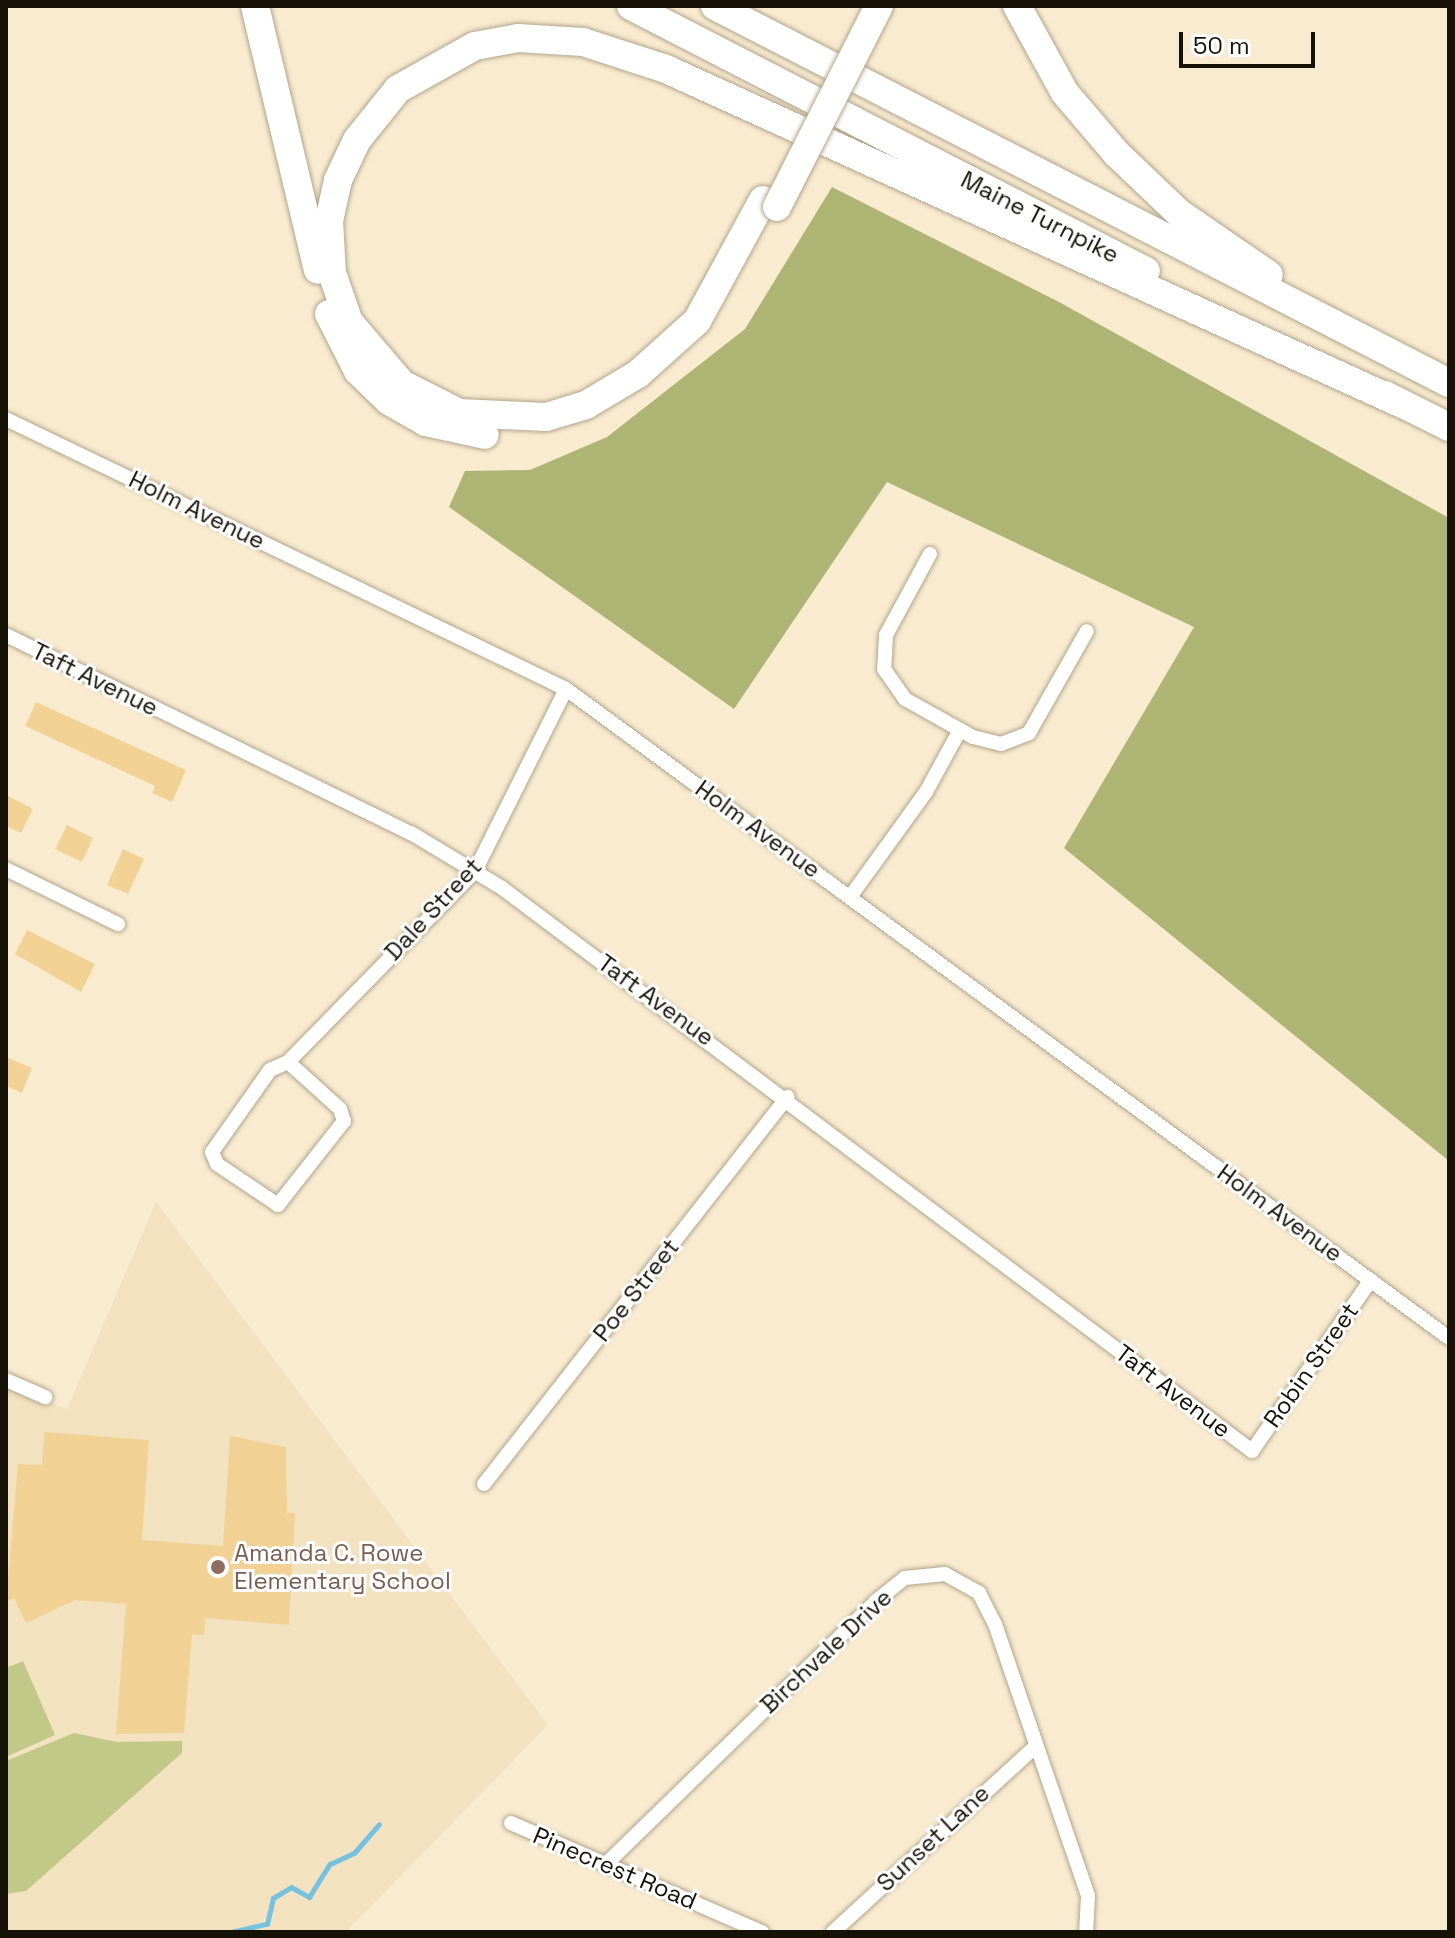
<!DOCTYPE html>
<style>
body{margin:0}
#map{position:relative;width:1455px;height:1938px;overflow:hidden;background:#f8ebd0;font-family:"Space Grotesk",sans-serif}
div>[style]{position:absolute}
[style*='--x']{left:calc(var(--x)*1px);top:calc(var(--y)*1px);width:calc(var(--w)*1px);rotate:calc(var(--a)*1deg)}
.built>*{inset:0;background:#f2e2bf}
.green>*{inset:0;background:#c2c888}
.forest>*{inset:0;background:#aeb473}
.stream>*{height:5px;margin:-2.5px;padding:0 2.5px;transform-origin:2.5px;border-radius:2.5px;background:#76c0e0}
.building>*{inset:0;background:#f1d294}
.roads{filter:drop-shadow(0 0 2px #b2a58b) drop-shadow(0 0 2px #b2a58b)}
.minor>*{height:14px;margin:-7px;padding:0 7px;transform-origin:7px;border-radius:7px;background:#fff}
.motorway>*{height:28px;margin:-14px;padding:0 14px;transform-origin:14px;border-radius:14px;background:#fff}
.bridges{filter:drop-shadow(0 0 2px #b2a58b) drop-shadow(0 0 2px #b2a58b)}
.motorway-bridge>*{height:28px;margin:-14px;padding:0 14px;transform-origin:14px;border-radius:14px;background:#fff}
.dots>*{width:22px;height:22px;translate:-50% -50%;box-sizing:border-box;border:4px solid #fff;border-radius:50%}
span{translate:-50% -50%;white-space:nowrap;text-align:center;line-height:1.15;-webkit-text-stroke:6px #fff;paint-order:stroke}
.street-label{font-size:24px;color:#161208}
.education-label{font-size:24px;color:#785e54}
.left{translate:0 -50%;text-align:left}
.frame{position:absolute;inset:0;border:8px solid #161208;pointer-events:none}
.scale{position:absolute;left:1179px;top:32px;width:136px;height:36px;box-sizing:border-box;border:4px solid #161208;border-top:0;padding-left:10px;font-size:24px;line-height:28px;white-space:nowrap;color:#161208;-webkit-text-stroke:6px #fff;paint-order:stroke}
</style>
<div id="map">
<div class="built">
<div style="clip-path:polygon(156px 1202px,548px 1725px,346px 1932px,6px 1932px,6px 1392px,9px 1385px,67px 1409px)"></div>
</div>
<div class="green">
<div style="clip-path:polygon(23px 1661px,55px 1735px,6px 1757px,6px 1668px)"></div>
<div style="clip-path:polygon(74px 1733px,117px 1742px,182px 1741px,182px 1753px,26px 1891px,6px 1894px,6px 1761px)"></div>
</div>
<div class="forest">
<div style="clip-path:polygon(832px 187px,1059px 302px,1449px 518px,1449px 1161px,1064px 848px,1194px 627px,887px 482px,734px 709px,449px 507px,465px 471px,530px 470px,607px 437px,745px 329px)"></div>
</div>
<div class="stream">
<div style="--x:231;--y:1932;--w:37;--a:-13"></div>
<div style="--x:267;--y:1924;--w:27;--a:-77"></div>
<div style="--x:273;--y:1898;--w:21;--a:-31"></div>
<div style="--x:291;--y:1887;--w:21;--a:29"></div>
<div style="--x:309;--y:1897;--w:39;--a:-58"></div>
<div style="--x:330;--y:1864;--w:26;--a:-25"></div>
<div style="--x:354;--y:1853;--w:38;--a:-49"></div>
</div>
<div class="building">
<div style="clip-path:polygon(36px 702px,186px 770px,172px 802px,152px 793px,155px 786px,25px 726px)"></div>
<div style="clip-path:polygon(6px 795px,33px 809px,21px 833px,6px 826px)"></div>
<div style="clip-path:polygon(67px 825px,93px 838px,82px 862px,55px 849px)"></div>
<div style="clip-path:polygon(123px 849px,144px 859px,128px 894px,107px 885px)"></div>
<div style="clip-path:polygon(27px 930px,95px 964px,81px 992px,15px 954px)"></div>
<div style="clip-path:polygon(6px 1057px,32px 1068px,22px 1093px,6px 1086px)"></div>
<div style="clip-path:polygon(44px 1432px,149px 1440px,142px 1540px,223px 1546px,230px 1436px,286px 1447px,287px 1513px,295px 1513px,289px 1625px,205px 1618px,204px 1635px,192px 1634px,184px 1733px,116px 1734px,126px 1604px,75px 1600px,26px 1623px,14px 1598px,6px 1602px,18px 1464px,42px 1465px)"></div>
</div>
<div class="roads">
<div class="minor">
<div style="--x:6;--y:419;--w:622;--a:25.74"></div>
<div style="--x:566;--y:689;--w:1096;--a:36.32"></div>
<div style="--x:930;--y:554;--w:92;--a:118.5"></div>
<div style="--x:886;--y:635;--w:34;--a:93"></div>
<div style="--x:884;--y:669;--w:37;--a:55"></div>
<div style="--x:905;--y:699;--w:78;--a:29.2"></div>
<div style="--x:973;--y:737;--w:29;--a:14"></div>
<div style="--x:1001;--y:744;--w:30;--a:-21"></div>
<div style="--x:1029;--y:733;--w:117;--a:-60.4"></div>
<div style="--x:6;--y:635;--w:451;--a:26.1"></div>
<div style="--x:411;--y:833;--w:106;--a:31.1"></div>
<div style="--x:502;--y:888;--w:938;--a:36.89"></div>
<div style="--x:1252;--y:1451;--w:208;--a:-55.2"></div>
<div style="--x:6;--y:869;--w:125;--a:26.2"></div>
<div style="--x:850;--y:897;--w:130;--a:-54.1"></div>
<div style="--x:926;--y:792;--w:71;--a:-61.3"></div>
<div style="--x:288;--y:1062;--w:267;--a:-45.6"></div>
<div style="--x:475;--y:871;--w:203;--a:-63.4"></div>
<div style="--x:288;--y:1062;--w:70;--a:42.1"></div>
<div style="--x:340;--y:1109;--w:13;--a:72"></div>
<div style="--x:344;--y:1121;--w:107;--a:128.2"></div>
<div style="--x:278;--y:1205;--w:73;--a:-146.1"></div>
<div style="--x:217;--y:1164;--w:13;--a:-113"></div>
<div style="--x:212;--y:1152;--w:100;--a:-54.7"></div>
<div style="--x:270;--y:1070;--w:20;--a:-24"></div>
<div style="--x:6;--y:1380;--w:43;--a:23.6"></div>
<div style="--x:484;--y:1484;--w:492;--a:-51.9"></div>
<div style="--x:511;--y:1823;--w:274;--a:23.5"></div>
<div style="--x:606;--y:1864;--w:376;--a:-44.2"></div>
<div style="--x:875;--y:1602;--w:38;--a:-39"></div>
<div style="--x:905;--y:1578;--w:40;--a:-5.7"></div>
<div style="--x:945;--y:1574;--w:39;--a:29"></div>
<div style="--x:979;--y:1593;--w:35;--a:63"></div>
<div style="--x:995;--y:1624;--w:287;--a:71.1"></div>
<div style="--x:1088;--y:1896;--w:36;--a:93"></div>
<div style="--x:833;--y:1932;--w:274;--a:-42.5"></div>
</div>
<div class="motorway">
<div style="--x:255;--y:6;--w:271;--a:76.6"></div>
<div style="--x:631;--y:6;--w:579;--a:27.23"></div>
<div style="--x:715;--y:6;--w:825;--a:27.19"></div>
<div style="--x:1017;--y:6;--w:99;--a:61.1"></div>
<div style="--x:1065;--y:93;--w:80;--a:49.6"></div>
<div style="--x:1117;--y:154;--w:86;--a:43.6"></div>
<div style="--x:1179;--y:213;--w:109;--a:34.6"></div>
<div style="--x:763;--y:200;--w:138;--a:118.6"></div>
<div style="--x:697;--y:321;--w:79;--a:138.1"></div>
<div style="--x:638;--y:374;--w:61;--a:149.2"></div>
<div style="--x:586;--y:405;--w:42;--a:163.3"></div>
<div style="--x:546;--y:417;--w:87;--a:-177.4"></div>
<div style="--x:459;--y:413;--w:64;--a:-153"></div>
<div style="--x:402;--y:384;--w:82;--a:-130.5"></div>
<div style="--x:349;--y:322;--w:52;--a:-109.1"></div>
<div style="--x:332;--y:273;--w:52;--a:-93.3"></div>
<div style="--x:329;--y:221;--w:42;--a:-77.6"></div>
<div style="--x:338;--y:180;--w:44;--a:-64.6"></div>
<div style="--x:357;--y:140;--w:65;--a:-51.2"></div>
<div style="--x:398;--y:89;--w:88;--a:-29.2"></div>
<div style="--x:475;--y:46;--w:44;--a:-10.5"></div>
<div style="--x:518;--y:38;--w:65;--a:3.5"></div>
<div style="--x:583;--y:42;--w:87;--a:18"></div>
<div style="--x:666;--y:69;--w:809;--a:24.47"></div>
<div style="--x:329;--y:314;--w:64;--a:63"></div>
<div style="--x:358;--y:371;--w:43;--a:44.1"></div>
<div style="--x:389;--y:401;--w:43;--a:29.6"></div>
<div style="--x:426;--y:422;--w:60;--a:12.4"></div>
<div style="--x:1385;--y:395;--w:72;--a:26.6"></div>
</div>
</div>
<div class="bridges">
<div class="motorway-bridge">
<div style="--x:777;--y:207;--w:225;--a:-63.1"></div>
</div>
</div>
<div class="dots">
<div style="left:218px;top:1567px;background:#8d6e63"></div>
</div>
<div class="street-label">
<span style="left:1040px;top:217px;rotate:27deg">Maine Turnpike</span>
<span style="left:197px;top:510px;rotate:26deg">Holm Avenue</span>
<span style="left:95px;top:679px;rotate:26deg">Taft Avenue</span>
<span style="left:758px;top:829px;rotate:36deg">Holm Avenue</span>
<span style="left:433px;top:909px;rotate:-47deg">Dale Street</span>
<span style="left:656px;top:1000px;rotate:36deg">Taft Avenue</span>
<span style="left:1280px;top:1213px;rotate:36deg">Holm Avenue</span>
<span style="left:636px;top:1290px;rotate:-52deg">Poe Street</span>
<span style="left:1311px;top:1365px;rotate:-55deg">Robin Street</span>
<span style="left:1173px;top:1391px;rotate:37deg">Taft Avenue</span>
<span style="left:826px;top:1651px;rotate:-43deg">Birchvale Drive</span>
<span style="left:933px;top:1838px;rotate:-43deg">Sunset Lane</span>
<span style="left:615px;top:1868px;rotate:23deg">Pinecrest Road</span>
</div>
<div class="education-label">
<span class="left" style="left:234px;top:1567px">Amanda C. Rowe<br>Elementary School</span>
</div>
<div class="frame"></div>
<div class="scale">50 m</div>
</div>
